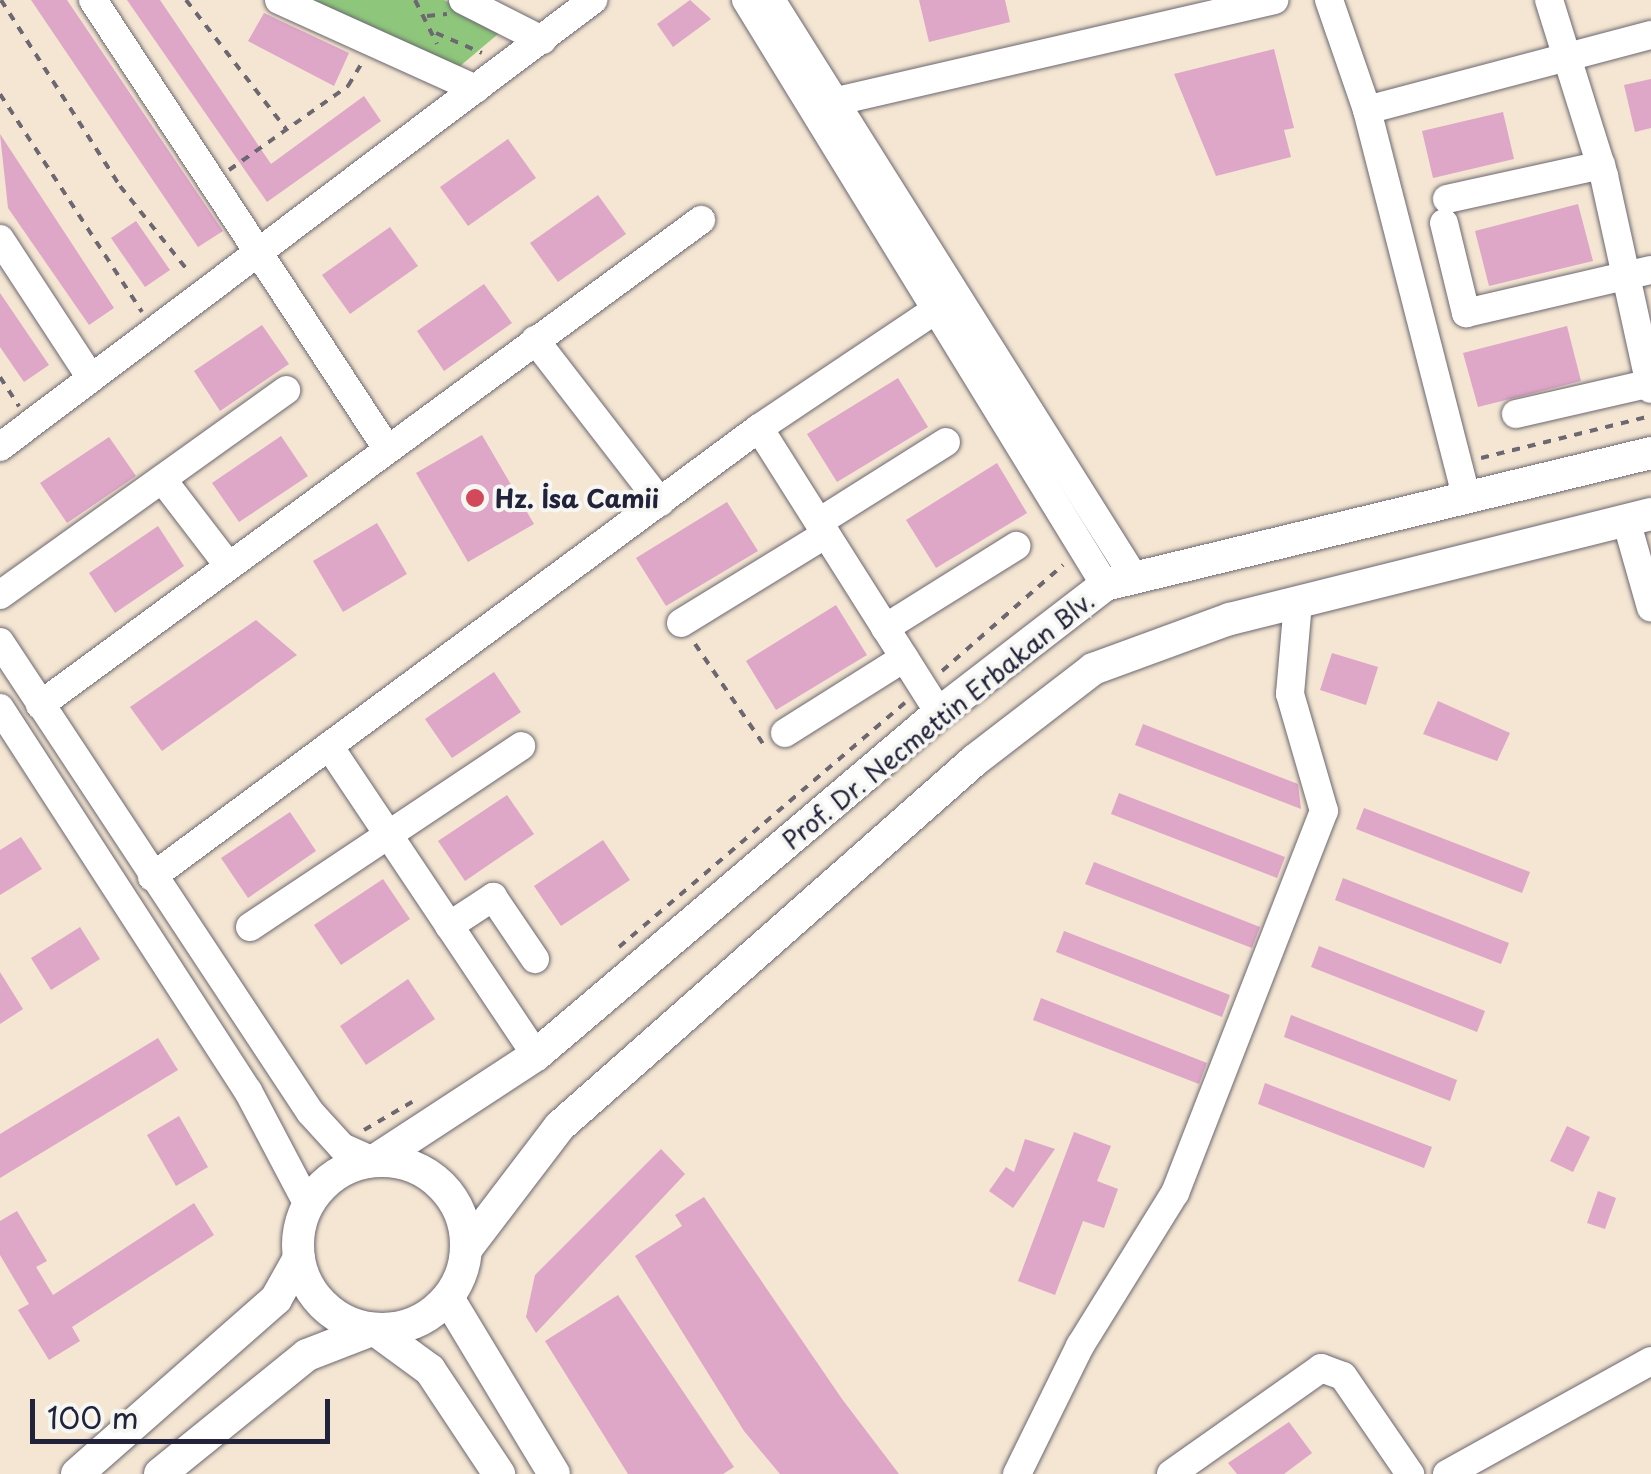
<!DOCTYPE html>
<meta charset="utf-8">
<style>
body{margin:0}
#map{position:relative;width:1651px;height:1474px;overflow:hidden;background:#f4e6d2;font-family:"Playpen Sans",sans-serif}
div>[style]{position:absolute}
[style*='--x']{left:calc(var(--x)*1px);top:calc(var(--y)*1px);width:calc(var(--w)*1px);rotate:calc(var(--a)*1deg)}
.green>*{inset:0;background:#8ec77b}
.building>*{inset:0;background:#dea6c7}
.path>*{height:4px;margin-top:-2px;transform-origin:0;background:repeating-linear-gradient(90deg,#6c6770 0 8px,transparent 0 16px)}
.roads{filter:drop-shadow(0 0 2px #6c6770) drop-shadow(0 0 2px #6c6770)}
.minor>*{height:28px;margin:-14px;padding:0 14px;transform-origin:14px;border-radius:14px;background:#fff}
.major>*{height:32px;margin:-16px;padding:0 16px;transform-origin:16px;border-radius:16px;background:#fff}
.major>.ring{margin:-16px;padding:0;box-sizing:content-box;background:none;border:32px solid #fff;border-radius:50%}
.dots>*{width:28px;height:28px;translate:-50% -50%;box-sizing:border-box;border:5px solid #f6f6f2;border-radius:50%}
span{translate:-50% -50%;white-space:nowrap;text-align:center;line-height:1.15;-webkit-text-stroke:8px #f6f6f2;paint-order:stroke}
.poi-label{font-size:25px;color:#22223b;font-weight:700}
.left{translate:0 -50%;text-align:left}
.street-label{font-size:25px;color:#22223b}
.scale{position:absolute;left:30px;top:1399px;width:300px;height:45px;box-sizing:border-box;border:5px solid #22223b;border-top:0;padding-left:12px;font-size:30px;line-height:35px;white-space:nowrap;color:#22223b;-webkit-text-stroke:8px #f6f6f2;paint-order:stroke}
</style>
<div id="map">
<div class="green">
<div style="clip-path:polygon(296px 0,444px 0,504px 29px,453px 72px)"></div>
</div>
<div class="building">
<div style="clip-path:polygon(31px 0,67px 0,223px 231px,198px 247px)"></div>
<div style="clip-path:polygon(127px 0,160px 0,271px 164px,364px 96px,381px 121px,267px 202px)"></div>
<div style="clip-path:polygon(690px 0,711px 19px,673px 47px,657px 24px)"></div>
<div style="clip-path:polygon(919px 0,1005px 0,1010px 22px,929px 42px)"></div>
<div style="clip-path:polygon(264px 13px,349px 53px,334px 86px,248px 41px)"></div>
<div style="clip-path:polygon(1274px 49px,1294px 128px,1284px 130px,1291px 157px,1216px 176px,1174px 74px)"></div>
<div style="clip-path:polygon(1651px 79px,1651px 128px,1635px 132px,1624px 85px)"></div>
<div style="clip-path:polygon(1503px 112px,1514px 159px,1433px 178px,1422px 131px)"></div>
<div style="clip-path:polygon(0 134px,114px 308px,89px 325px,8px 208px)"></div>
<div style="clip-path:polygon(508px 139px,536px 178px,468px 226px,440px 187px)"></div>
<div style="clip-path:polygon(598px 195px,626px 234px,558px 282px,530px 243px)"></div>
<div style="clip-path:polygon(1578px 204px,1593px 261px,1489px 286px,1475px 231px)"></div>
<div style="clip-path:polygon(136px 221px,170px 270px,145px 287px,111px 238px)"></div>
<div style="clip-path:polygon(390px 227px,418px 266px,350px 314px,322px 275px)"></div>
<div style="clip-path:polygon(484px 284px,512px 323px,444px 371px,417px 331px)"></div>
<div style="clip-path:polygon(0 293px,49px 365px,24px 382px,0 347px)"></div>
<div style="clip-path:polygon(262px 325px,289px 364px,220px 411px,194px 371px)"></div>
<div style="clip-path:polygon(1567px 326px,1581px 381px,1478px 407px,1463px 353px)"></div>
<div style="clip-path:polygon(898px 378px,928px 427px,837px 482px,807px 434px)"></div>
<div style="clip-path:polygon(482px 435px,534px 524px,468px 562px,416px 473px)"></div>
<div style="clip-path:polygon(281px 436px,308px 476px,239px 522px,212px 483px)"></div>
<div style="clip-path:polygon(109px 437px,136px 476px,67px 523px,40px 483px)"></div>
<div style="clip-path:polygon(997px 463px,1027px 513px,936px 568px,906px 520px)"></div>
<div style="clip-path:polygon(727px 502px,758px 551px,666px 606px,636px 558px)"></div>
<div style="clip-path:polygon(377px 523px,407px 574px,343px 612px,313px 561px)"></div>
<div style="clip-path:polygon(158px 526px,184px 566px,115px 613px,89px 573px)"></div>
<div style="clip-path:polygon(836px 605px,867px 655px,776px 710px,746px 661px)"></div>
<div style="clip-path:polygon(256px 620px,297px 655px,162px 751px,130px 707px)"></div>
<div style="clip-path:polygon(1332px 653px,1378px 667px,1366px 705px,1320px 690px)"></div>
<div style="clip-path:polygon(494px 672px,521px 712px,452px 758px,425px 719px)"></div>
<div style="clip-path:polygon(1438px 701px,1510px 733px,1497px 761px,1423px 734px)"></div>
<div style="clip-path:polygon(1143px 724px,1298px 784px,1301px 809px,1135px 745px)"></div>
<div style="clip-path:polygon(1119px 793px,1285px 857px,1277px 878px,1111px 814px)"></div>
<div style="clip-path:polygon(507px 795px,534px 834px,465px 881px,438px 841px)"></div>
<div style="clip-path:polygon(1364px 808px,1530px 872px,1522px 893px,1356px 829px)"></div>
<div style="clip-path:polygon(290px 812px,316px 851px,248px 898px,221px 858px)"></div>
<div style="clip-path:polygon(21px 837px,42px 869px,0 895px,0 850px)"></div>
<div style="clip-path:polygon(603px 840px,630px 880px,561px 926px,534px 886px)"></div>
<div style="clip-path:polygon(1094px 862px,1260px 927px,1252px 948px,1085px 884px)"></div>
<div style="clip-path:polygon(1343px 878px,1509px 943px,1501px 964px,1335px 900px)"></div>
<div style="clip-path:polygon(383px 879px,410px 919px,341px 965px,314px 925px)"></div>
<div style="clip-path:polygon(80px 927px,100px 959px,51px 990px,31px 958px)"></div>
<div style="clip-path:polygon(1064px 931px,1230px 995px,1222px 1017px,1056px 952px)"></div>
<div style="clip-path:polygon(1319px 946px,1485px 1011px,1477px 1032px,1311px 967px)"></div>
<div style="clip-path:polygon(0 972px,23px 1009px,0 1024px)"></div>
<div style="clip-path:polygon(408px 979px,435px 1019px,366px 1065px,340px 1026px)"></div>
<div style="clip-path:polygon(1041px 998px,1207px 1063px,1199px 1084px,1033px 1020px)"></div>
<div style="clip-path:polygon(1291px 1015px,1457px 1080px,1450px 1101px,1284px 1037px)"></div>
<div style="clip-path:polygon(158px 1038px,178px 1070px,0 1178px,0 1134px)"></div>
<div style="clip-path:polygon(1265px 1083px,1432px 1147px,1424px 1168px,1258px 1104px)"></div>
<div style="clip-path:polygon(179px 1116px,208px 1167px,176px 1186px,147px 1135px)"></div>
<div style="clip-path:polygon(1567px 1126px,1590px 1137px,1573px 1172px,1550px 1161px)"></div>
<div style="clip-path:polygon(1074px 1132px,1111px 1146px,1097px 1181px,1118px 1189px,1104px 1228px,1083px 1221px,1055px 1295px,1018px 1281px)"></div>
<div style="clip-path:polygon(1025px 1139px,1055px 1149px,1013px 1208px,989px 1191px,1006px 1167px,1014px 1172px)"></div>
<div style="clip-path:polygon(661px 1149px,685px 1174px,536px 1333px,526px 1317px,535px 1275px)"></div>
<div style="clip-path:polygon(1598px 1191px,1616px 1198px,1605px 1229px,1587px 1223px)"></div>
<div style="clip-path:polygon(704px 1197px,842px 1399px,899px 1474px,780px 1474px,744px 1431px,635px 1256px,682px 1226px,675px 1215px)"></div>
<div style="clip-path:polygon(194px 1203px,214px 1235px,72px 1327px,80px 1341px,49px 1360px,18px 1310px,29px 1304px,0 1255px,0 1221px,17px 1211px,47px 1261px,36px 1267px,53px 1295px)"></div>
<div style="clip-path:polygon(618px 1295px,734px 1467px,723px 1474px,628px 1474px,545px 1341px)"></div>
<div style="clip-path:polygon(1289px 1422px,1312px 1453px,1284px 1474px,1237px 1474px,1228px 1463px)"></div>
</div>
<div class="path">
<div style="--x:1;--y:0;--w:221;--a:57.4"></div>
<div style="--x:120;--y:186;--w:110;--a:51.3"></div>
<div style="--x:186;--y:0;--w:163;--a:52.2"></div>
<div style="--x:415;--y:0;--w:49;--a:63.4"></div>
<div style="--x:427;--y:16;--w:20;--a:-6"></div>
<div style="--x:436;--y:33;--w:50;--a:23.5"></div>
<div style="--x:0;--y:94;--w:260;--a:56.9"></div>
<div style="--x:229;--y:170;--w:146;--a:-35.2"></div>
<div style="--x:348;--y:86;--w:26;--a:-59"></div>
<div style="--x:0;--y:377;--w:35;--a:57"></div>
<div style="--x:1481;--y:458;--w:175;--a:-13.9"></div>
<div style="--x:695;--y:644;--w:122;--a:55.7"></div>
<div style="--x:942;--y:671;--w:161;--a:-41.2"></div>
<div style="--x:619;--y:947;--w:376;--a:-40.5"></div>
<div style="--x:364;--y:1130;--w:56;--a:-30.3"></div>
</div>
<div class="roads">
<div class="minor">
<div style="--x:93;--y:0;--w:534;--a:56.76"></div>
<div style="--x:279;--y:0;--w:216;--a:24.3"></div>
<div style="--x:463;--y:0;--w:89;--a:26.9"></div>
<div style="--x:746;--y:0;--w:686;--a:58.46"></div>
<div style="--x:771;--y:0;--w:678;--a:57.83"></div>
<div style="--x:1329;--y:0;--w:116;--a:70.9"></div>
<div style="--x:1367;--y:110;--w:398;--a:75.6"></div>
<div style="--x:1549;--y:0;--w:184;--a:72.6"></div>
<div style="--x:1604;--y:176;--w:218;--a:77.6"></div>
<div style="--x:833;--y:102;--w:453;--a:-13"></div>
<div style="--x:1367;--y:110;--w:294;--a:-14.8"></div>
<div style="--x:1447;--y:199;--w:158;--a:-12.4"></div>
<div style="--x:1444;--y:223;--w:93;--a:76.3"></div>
<div style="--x:1466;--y:313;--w:190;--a:-13.1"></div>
<div style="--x:0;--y:239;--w:166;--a:56.8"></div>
<div style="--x:535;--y:340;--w:205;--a:52.3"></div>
<div style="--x:1516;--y:414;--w:139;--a:-12.9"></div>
<div style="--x:759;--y:428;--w:337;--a:57.7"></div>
<div style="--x:0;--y:447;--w:743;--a:-37.01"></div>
<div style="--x:162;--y:479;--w:108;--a:52.5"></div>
<div style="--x:1626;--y:520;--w:91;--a:74.1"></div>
<div style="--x:819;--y:522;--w:150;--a:-32.2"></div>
<div style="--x:0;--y:595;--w:352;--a:-35.6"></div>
<div style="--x:681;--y:623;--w:170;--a:-31.5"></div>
<div style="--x:885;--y:628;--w:155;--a:-32"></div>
<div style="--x:0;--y:642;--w:563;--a:56.59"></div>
<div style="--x:310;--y:1112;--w:47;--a:47.6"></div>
<div style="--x:342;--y:1147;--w:35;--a:24"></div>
<div style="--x:40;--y:705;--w:820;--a:-36.27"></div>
<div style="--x:0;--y:708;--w:456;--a:57.1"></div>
<div style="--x:248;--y:1091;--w:129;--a:62.2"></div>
<div style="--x:785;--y:733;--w:141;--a:-32.2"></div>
<div style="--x:329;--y:746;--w:372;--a:56.2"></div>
<div style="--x:152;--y:877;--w:755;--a:-36.49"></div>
<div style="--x:759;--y:428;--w:237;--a:-33.8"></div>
<div style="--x:449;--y:926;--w:53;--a:-33.4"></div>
<div style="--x:493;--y:897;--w:75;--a:55.9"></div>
<div style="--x:250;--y:927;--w:326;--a:-33.7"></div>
<div style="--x:1017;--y:1474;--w:143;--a:-63.8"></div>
<div style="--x:1080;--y:1346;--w:180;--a:-58.2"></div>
<div style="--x:1175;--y:1193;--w:410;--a:-68.7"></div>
<div style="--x:1324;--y:811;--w:122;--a:-106.2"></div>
<div style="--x:1290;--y:694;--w:92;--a:-85"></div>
<div style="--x:1171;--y:1474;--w:184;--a:-35.2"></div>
<div style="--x:1321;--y:1368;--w:23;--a:20"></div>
<div style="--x:1343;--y:1376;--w:119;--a:55.6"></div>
<div style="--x:1447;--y:1474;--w:233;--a:-29"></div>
</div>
<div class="major">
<div style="--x:374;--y:1161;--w:194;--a:-33.2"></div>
<div style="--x:536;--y:1055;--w:529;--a:-40.32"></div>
<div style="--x:939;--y:713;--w:210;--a:-37.6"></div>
<div style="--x:1105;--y:585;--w:562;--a:-13.59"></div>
<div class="ring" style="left:298px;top:1161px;width:136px;height:136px"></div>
<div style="--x:467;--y:1248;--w:153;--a:-52.7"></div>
<div style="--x:560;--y:1126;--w:553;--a:-41.41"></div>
<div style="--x:975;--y:760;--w:149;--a:-37.6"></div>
<div style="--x:1093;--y:669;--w:146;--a:-20.1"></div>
<div style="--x:1230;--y:619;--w:434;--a:-14"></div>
<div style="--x:448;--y:1298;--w:205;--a:58.9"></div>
<div style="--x:77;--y:1474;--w:265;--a:-41.3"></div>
<div style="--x:276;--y:1299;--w:47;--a:-60.7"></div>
<div style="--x:160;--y:1474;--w:189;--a:-39"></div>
<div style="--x:307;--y:1355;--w:72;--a:-21.2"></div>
<div style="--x:374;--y:1329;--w:69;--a:36.2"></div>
<div style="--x:430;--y:1370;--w:125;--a:56.4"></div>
</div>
</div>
<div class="dots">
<div style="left:475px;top:498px;background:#d1495b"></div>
</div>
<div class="poi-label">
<span class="left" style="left:495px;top:498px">Hz. İsa Camii</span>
</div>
<div class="street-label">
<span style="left:938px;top:720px;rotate:-39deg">Prof. Dr. Necmettin Erbakan Blv.</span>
</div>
<div class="scale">100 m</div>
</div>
